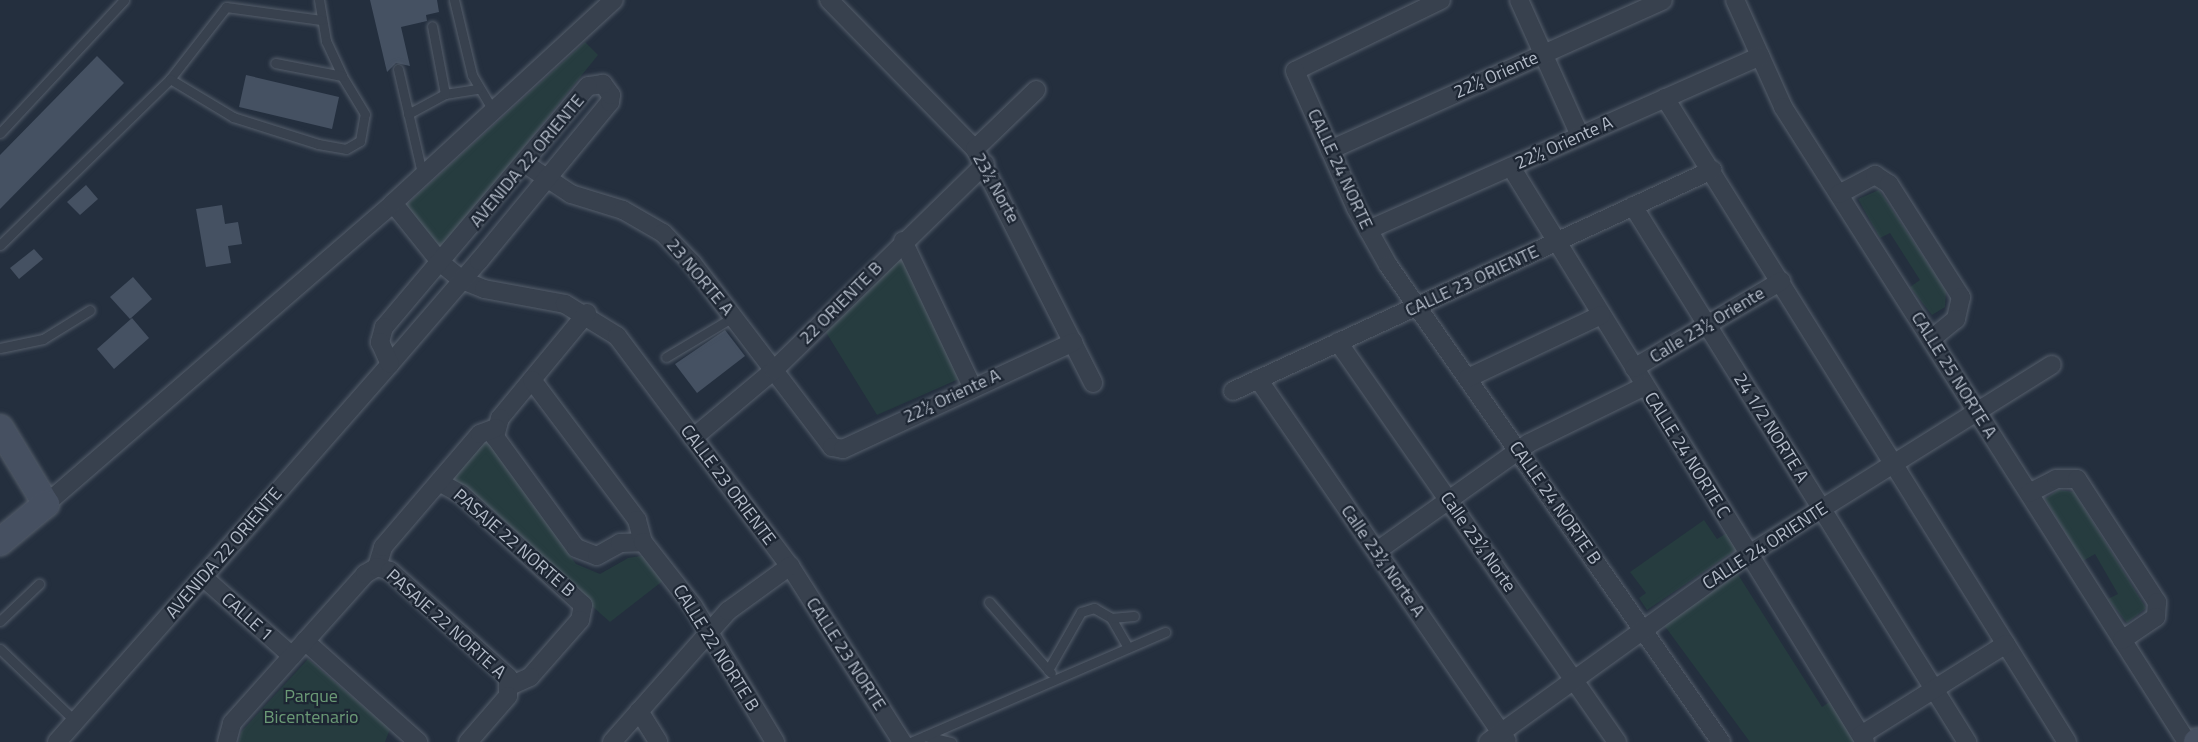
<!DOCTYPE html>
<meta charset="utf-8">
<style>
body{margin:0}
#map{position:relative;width:2198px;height:742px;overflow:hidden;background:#242f3e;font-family:"Titillium Web",sans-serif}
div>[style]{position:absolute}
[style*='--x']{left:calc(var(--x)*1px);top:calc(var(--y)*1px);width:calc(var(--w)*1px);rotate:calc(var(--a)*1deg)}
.green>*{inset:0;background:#263c3f}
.building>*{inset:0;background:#455162}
.roads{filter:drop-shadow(0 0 2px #565f6c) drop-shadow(0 0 2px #565f6c)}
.lane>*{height:9px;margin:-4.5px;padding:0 4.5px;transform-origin:4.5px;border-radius:4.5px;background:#38414e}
.street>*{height:18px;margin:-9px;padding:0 9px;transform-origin:9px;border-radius:9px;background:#38414e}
.secondary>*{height:26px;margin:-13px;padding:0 13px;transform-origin:13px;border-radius:13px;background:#465061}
span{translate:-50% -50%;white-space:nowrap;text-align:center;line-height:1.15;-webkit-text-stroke:4.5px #1d2633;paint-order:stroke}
.street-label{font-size:18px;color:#b4bcc9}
.park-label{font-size:18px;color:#6b9a76}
</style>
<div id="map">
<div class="green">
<div style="clip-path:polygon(585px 42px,598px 55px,441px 250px,406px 205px)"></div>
<div style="clip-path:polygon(1879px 190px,1946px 291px,1945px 307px,1932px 315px,1910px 287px,1920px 280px,1890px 233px,1880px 238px,1858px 199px)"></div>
<div style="clip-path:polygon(905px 254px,961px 378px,877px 415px,824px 329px)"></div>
<div style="clip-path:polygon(486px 438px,576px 564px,600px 574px,628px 558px,647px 555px,664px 580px,610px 622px,450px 480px)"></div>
<div style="clip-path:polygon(2058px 490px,2074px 492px,2146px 608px,2127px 623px,2108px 599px,2118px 594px,2095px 554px,2083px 561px,2045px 499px)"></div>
<div style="clip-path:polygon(1704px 520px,1717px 539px,1727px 533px,1737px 549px,1647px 610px,1639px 598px,1646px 593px,1630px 572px)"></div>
<div style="clip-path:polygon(1737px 573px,1822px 707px,1831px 701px,1857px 742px,1750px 742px,1664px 625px)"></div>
<div style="clip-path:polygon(308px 659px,390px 729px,385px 742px,239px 742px,241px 732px)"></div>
</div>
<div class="building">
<div style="clip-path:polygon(370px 0,437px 0,439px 12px,426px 15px,427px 21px,401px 27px,410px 66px,396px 63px,387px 72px)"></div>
<div style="clip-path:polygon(97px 56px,124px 83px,0 209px,0 155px)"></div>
<div style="clip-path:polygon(246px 75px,339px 97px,332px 129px,239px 107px)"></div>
<div style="clip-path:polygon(86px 185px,98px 199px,80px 215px,67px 202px)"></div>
<div style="clip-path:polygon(222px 205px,225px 224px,238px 222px,242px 244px,228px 246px,231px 263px,206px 267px,196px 209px)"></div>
<div style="clip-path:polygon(34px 249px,43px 259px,19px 279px,10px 268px)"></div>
<div style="clip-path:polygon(133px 277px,152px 299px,130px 319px,110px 297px)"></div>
<div style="clip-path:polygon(132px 318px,149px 338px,114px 369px,97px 349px)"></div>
<div style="clip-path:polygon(725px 330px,745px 356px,697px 393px,675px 364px)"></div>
</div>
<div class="roads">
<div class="lane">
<div style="--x:319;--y:0;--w:42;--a:80.3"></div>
<div style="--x:326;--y:41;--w:38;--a:65"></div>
<div style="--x:454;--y:0;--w:77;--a:76.5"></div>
<div style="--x:472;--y:75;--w:43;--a:59.3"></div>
<div style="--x:398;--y:69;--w:111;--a:77"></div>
<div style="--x:170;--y:79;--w:91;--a:-52.1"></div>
<div style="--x:226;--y:7;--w:96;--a:7.8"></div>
<div style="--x:445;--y:94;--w:33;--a:-9"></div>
<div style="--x:408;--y:114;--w:42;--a:-28.4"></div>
<div style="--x:445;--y:94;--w:69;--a:-100.8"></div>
<div style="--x:0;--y:133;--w:182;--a:-47"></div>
<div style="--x:0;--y:245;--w:238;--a:-44.3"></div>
<div style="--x:170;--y:79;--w:74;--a:31.1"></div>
<div style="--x:233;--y:117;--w:89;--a:17.6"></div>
<div style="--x:318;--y:144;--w:28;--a:10"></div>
<div style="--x:346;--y:149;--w:16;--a:-30"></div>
<div style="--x:360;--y:141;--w:27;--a:-80"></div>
<div style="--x:365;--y:114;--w:44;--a:-121.2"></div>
<div style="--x:342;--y:76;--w:68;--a:-169"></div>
<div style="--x:0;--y:348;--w:44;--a:-11.8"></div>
<div style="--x:43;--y:339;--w:55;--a:-31.7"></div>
<div style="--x:666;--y:357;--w:78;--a:-30.8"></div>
<div style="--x:989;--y:602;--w:94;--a:48.9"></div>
<div style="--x:1111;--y:618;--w:34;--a:60"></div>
<div style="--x:0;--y:621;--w:54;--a:-43.5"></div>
<div style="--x:0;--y:649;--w:104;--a:43.8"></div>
<div style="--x:1048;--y:670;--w:67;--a:-60.4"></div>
<div style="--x:1081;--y:612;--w:14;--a:-17"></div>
<div style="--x:1094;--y:608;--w:20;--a:30"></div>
<div style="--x:1111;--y:618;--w:23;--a:-5"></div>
<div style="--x:925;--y:736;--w:27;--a:13"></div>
<div style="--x:911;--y:742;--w:277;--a:-23.4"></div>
</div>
<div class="street">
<div style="--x:829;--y:0;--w:209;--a:45.6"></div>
<div style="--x:975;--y:149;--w:262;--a:63.2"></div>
<div style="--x:1441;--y:0;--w:162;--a:154.1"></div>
<div style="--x:1295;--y:71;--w:150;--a:66"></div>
<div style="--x:1356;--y:208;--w:65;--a:60.7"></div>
<div style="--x:1388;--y:265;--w:582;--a:55.08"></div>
<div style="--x:1519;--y:0;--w:149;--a:65.8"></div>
<div style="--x:1735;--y:0;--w:117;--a:65.8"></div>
<div style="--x:1783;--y:107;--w:753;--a:57.53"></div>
<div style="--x:1665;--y:98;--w:759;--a:58.03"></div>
<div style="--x:975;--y:149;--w:85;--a:-44"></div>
<div style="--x:1330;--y:150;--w:365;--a:-24.2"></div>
<div style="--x:524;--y:163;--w:56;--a:33.4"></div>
<div style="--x:571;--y:194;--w:54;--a:17.1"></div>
<div style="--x:623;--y:210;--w:46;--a:29.9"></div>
<div style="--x:663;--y:233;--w:42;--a:46"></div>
<div style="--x:692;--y:263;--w:231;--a:52.7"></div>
<div style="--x:832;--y:447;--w:11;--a:10"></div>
<div style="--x:843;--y:449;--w:254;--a:-24.9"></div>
<div style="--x:1511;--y:167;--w:675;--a:58.38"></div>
<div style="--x:1839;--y:194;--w:41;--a:-27.8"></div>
<div style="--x:1875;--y:175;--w:17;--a:33"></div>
<div style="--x:1889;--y:184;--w:134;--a:57.5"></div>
<div style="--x:1961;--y:297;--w:23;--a:103"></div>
<div style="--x:1956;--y:319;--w:32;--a:141"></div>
<div style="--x:393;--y:203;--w:77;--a:51.3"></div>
<div style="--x:441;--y:263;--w:27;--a:39"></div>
<div style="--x:462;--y:280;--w:24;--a:22"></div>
<div style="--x:484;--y:289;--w:82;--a:10.5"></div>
<div style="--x:565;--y:304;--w:61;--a:31.6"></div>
<div style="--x:617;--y:336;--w:288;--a:53.1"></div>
<div style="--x:790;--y:566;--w:209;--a:57.5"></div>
<div style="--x:1633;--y:206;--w:632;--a:58.07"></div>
<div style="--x:1368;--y:230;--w:429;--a:-23.9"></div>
<div style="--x:903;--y:241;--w:161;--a:64.6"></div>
<div style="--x:587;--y:313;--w:136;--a:129.6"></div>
<div style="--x:500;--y:418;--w:20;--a:105"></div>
<div style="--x:495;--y:437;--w:137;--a:53.9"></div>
<div style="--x:576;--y:548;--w:22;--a:21"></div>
<div style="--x:597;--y:556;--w:26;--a:-29"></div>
<div style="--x:620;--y:543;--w:23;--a:-2"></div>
<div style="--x:1338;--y:342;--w:488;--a:55.1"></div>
<div style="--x:1634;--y:368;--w:171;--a:-30.6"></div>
<div style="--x:1468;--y:378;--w:147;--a:-25.3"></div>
<div style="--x:1258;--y:379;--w:439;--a:55.5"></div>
<div style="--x:532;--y:380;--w:175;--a:53.1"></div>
<div style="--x:637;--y:520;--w:23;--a:75"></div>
<div style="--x:643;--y:542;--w:81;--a:52"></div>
<div style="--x:693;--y:606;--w:159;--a:58.9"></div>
<div style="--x:1233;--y:391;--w:528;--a:-24.77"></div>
<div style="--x:693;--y:438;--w:106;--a:-40"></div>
<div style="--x:774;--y:370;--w:295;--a:-44.3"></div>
<div style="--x:439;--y:482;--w:25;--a:29"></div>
<div style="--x:461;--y:494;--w:165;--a:42.3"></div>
<div style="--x:583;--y:605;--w:15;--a:101"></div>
<div style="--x:580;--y:620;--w:76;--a:131.3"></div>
<div style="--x:530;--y:677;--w:22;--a:156"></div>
<div style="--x:2029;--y:493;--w:30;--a:-27"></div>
<div style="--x:2056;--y:479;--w:21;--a:0"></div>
<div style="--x:2077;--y:479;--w:147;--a:57"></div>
<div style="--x:2157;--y:602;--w:15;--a:94"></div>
<div style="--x:2156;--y:617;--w:41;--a:145.9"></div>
<div style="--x:46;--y:504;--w:459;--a:-40.9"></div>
<div style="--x:393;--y:203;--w:300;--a:-42.6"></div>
<div style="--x:1377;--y:551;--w:186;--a:-35.4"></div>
<div style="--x:1529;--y:443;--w:129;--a:-26.2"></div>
<div style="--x:377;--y:567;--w:21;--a:-73"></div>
<div style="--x:383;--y:547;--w:149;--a:-49.4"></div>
<div style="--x:480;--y:434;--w:17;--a:-21"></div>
<div style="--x:203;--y:577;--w:119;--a:41.6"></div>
<div style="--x:305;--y:641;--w:152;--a:41.8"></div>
<div style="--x:639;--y:711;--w:36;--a:58"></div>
<div style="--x:1861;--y:735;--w:171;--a:-32.1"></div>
<div style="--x:57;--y:742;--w:220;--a:-48.5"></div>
<div style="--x:203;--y:577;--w:283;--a:-48.7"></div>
<div style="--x:390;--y:364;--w:136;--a:-49.2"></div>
<div style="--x:479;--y:261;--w:206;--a:-50.5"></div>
<div style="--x:610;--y:102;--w:7;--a:-82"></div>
<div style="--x:611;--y:95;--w:14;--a:-126"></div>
<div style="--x:603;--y:84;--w:15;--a:172"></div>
<div style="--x:588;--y:86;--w:316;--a:130.2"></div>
<div style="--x:384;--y:327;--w:16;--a:105"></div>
<div style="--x:380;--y:342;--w:24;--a:66"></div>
<div style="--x:227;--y:742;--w:20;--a:-75"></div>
<div style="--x:232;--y:723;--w:200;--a:-48.2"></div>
<div style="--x:365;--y:574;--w:14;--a:-30"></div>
<div style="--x:377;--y:567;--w:14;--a:17"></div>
<div style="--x:390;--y:571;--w:159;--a:41.9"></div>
<div style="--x:508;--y:677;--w:19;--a:90"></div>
<div style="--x:508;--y:696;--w:61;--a:131"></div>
<div style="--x:612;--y:742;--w:175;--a:-48.5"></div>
<div style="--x:728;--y:611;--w:77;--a:-36"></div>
<div style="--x:1488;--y:742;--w:322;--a:-35.8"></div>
<div style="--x:1749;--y:554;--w:357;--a:-32"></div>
</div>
<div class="secondary">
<div style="--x:0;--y:428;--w:89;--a:58.8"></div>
<div style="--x:46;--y:504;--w:60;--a:140.4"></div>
<div style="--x:2197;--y:742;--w:1;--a:-45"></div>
</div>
</div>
<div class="street-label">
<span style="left:1496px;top:75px;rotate:-24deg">22½ Oriente</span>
<span style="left:1564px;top:143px;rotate:-24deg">22½ Oriente A</span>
<span style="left:527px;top:161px;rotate:-50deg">AVENIDA 22 ORIENTE</span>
<span style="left:1340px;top:169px;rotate:65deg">CALLE 24 NORTE</span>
<span style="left:996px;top:188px;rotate:61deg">23½ Norte</span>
<span style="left:700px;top:277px;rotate:50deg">23 NORTE A</span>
<span style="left:1472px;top:281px;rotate:-25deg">CALLE 23 ORIENTE</span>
<span style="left:841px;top:303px;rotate:-45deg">22 ORIENTE B</span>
<span style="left:1707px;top:325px;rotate:-31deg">Calle 23½ Oriente</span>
<span style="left:1954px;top:375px;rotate:58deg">CALLE 25 NORTE A</span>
<span style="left:952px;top:396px;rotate:-25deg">22½ Oriente A</span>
<span style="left:1771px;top:428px;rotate:58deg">24 1/2 NORTE A</span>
<span style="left:1687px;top:455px;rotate:58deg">CALLE 24 NORTE C</span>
<span style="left:728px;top:485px;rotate:53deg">CALLE 23 ORIENTE</span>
<span style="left:1555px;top:503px;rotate:55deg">CALLE 24 NORTE B</span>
<span style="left:1478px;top:542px;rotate:55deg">Calle 23½ Norte</span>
<span style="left:514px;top:543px;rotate:41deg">PASAJE 22 NORTE B</span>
<span style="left:1765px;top:546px;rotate:-33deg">CALLE 24 ORIENTE</span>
<span style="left:224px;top:553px;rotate:-49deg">AVENIDA 22 ORIENTE</span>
<span style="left:1383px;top:561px;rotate:55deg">Calle 23½ Norte A</span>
<span style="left:247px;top:617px;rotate:42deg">CALLE 1</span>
<span style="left:446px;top:624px;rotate:42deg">PASAJE 22 NORTE A</span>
<span style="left:716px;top:648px;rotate:58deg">CALLE 22 NORTE B</span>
<span style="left:846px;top:654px;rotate:57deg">CALLE 23 NORTE</span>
</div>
<div class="park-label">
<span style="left:311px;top:707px">Parque<br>Bicentenario</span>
</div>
</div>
